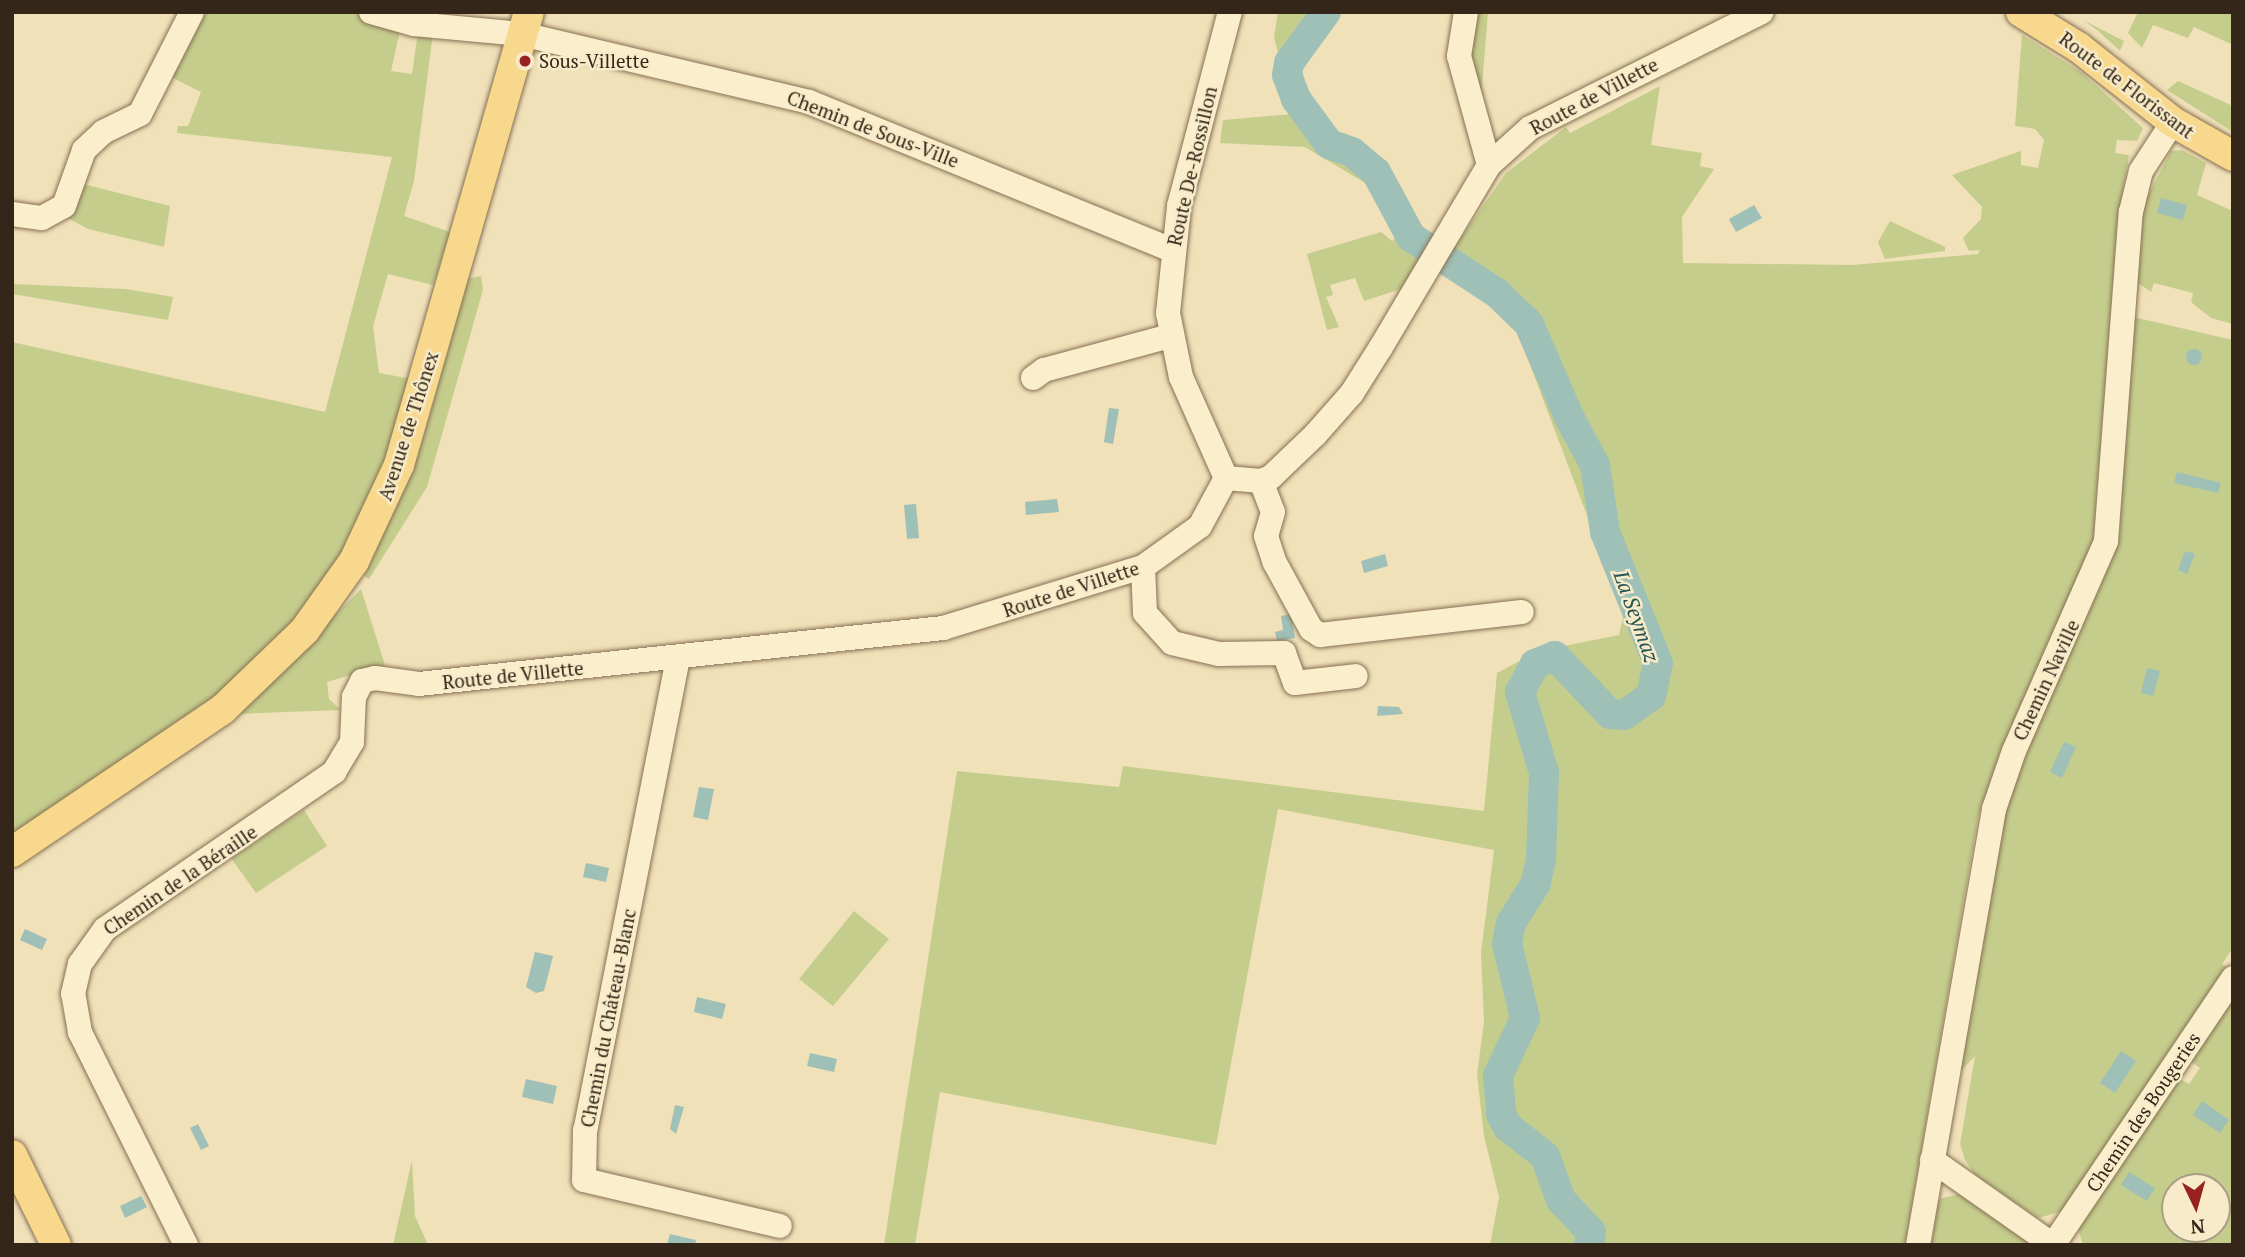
<!DOCTYPE html>
<meta charset="utf-8">
<style>
body{margin:0}
#map{position:relative;width:2245px;height:1257px;overflow:hidden;background:#f0e1b9;font-family:"PT Serif",serif}
div>[style]{position:absolute}
[style*='--x']{left:calc(var(--x)*1px);top:calc(var(--y)*1px);width:calc(var(--w)*1px);rotate:calc(var(--a)*1deg)}
.green>*{inset:0;background:#c5cd8d}
.water>*{inset:0;background:#9ec0b6}
.round{border-radius:50%}
.river>*{height:30px;margin:-15px;padding:0 15px;transform-origin:15px;border-radius:15px;background:#9ec0b6}
.roads{filter:drop-shadow(0 0 2px #867053) drop-shadow(0 0 2px #867053)}
.minor>*{height:24px;margin:-12px;padding:0 12px;transform-origin:12px;border-radius:12px;background:#fbeecc}
.major>*{height:30px;margin:-15px;padding:0 15px;transform-origin:15px;border-radius:15px;background:#f7d88d}
.dots>*{width:19px;height:19px;translate:-50% -50%;box-sizing:border-box;border:4px solid #f7ebc9;border-radius:50%}
span{translate:-50% -50%;white-space:nowrap;text-align:center;line-height:1.15;-webkit-text-stroke:5px #f7ebc9;paint-order:stroke}
.poi-label{font-size:19px;color:#342719}
.left{translate:0 -50%;text-align:left}
.street-label{font-size:19px;color:#342719}
.water-label{font-size:21px;color:#275553;font-style:italic}
.frame{position:absolute;inset:0;border:14px solid #342719;pointer-events:none}
.north{position:absolute;left:2161px;top:1173px;width:70px;height:70px;box-sizing:border-box;background:#f7ebc9;border:2px solid #a99d83;border-radius:50%;rotate:175deg;font-size:19px;font-weight:700;line-height:28px;text-align:center;color:#342719}
.north::after{content:'';display:block;margin:auto;width:24px;height:32px;background:#982220;clip-path:polygon(50% 0,100% 100%,50% 72%,0 100%)}
</style>
<div id="map">
<div class="green">
<div style="clip-path:polygon(201px 12px,350px 12px,400px 31px,391px 71px,412px 74px,418px 32px,433px 33px,414px 181px,404px 216px,450px 232px,433px 285px,388px 274px,373px 326px,379px 373px,412px 379px,385px 467px,344px 551px,293px 623px,204px 707px,12px 835px,12px 342px,325px 412px,392px 157px,177px 133px,178px 126px,188px 126px,201px 92px,167px 75px)"></div>
<div style="clip-path:polygon(1278px 12px,1323px 12px,1294px 34px,1309px 108px,1383px 173px,1372px 187px,1305px 147px,1220px 143px,1223px 120px,1293px 114px,1274px 37px)"></div>
<div style="clip-path:polygon(1473px 12px,1488px 12px,1480px 112px,1468px 56px)"></div>
<div style="clip-path:polygon(2138px 12px,2233px 12px,2233px 45px,2194px 27px,2188px 38px,2153px 25px,2142px 48px,2128px 33px)"></div>
<div style="clip-path:polygon(2083px 20px,2124px 41px,2120px 51px,2097px 30px)"></div>
<div style="clip-path:polygon(2022px 35px,2081px 72px,2143px 128px,2137px 141px,2117px 140px,2115px 153px,2129px 155px,2118px 217px,2093px 543px,1999px 755px,1978px 817px,1905px 1245px,1490px 1245px,1499px 1197px,1484px 1136px,1477px 1074px,1484px 1022px,1481px 953px,1494px 850px,1278px 809px,1216px 1145px,940px 1092px,915px 1245px,884px 1245px,957px 771px,1119px 787px,1123px 766px,1484px 811px,1497px 673px,1539px 651px,1619px 635px,1624px 613px,1510px 312px,1514px 305px,1474px 272px,1445px 261px,1506px 173px,1566px 127px,1570px 133px,1660px 86px,1651px 145px,1702px 153px,1700px 166px,1714px 169px,1682px 217px,1683px 263px,1852px 265px,1978px 254px,1980px 250px,1969px 251px,1963px 238px,1981px 219px,1982px 207px,1952px 175px,2021px 151px,2021px 165px,2038px 168px,2044px 140px,2035px 129px,2015px 126px)"></div>
<div style="clip-path:polygon(2178px 81px,2233px 106px,2233px 132px,2167px 90px)"></div>
<div style="clip-path:polygon(2182px 150px,2206px 163px,2197px 195px,2233px 211px,2233px 324px,2211px 318px,2191px 302px,2193px 293px,2154px 283px,2151px 292px,2135px 281px,2144px 203px,2171px 151px)"></div>
<div style="clip-path:polygon(83px 184px,170px 206px,164px 247px,88px 229px,68px 218px)"></div>
<div style="clip-path:polygon(1890px 221px,1945px 247px,1945px 251px,1885px 259px,1878px 242px)"></div>
<div style="clip-path:polygon(1381px 232px,1392px 241px,1400px 233px,1422px 255px,1401px 289px,1364px 301px,1355px 278px,1330px 285px,1333px 295px,1326px 297px,1339px 327px,1327px 330px,1307px 254px)"></div>
<div style="clip-path:polygon(481px 276px,483px 290px,427px 487px,369px 579px,364px 576px,406px 486px,424px 435px,468px 279px)"></div>
<div style="clip-path:polygon(12px 284px,126px 289px,173px 297px,168px 320px,12px 294px)"></div>
<div style="clip-path:polygon(2133px 317px,2233px 340px,2233px 948px,2222px 964px,2228px 968px,2063px 1211px,2038px 1218px,1975px 1175px,1965px 1160px,1960px 1144px,1975px 1056px,1957px 1075px,2004px 805px,2119px 541px)"></div>
<div style="clip-path:polygon(361px 589px,385px 665px,327px 682px,329px 699px,341px 710px,237px 714px)"></div>
<div style="clip-path:polygon(304px 810px,327px 846px,256px 893px,231px 858px)"></div>
<div style="clip-path:polygon(854px 911px,889px 939px,833px 1006px,799px 979px)"></div>
<div style="clip-path:polygon(evenodd,2233px 995px,2233px 1245px,2083px 1245px,2078px 1229px,2177px 1077px,2189px 1084px,2200px 1068px,2189px 1060px,2233px 995px,2175px 1187px,2217px 1187px,2217px 1229px,2175px 1229px,2175px 1187px)"></div>
<div style="clip-path:polygon(412px 1160px,415px 1216px,428px 1245px,393px 1245px)"></div>
<div style="clip-path:polygon(1959px 1194px,2033px 1245px,1931px 1245px,1939px 1199px)"></div>
</div>
<div class="water">
<div style="clip-path:polygon(2161px 198px,2187px 205px,2183px 220px,2157px 213px)"></div>
<div style="clip-path:polygon(1754px 205px,1762px 218px,1736px 232px,1729px 219px)"></div>
<div class="round" style="left:2186px;top:349px;width:16px;height:16px"></div>
<div style="clip-path:polygon(1109px 408px,1119px 409px,1113px 444px,1104px 442px)"></div>
<div style="clip-path:polygon(2177px 472px,2221px 483px,2218px 493px,2174px 483px)"></div>
<div style="clip-path:polygon(1057px 499px,1059px 512px,1026px 515px,1025px 502px)"></div>
<div style="clip-path:polygon(916px 504px,919px 538px,907px 539px,904px 505px)"></div>
<div style="clip-path:polygon(2185px 551px,2195px 554px,2187px 574px,2178px 570px)"></div>
<div style="clip-path:polygon(1385px 554px,1388px 566px,1364px 573px,1361px 561px)"></div>
<div style="clip-path:polygon(1291px 614px,1295px 638px,1277px 641px,1275px 632px,1283px 630px,1281px 616px)"></div>
<div style="clip-path:polygon(2147px 668px,2160px 671px,2153px 696px,2141px 693px)"></div>
<div style="clip-path:polygon(1378px 706px,1399px 707px,1403px 714px,1377px 716px)"></div>
<div style="clip-path:polygon(2064px 742px,2076px 747px,2062px 778px,2050px 772px)"></div>
<div style="clip-path:polygon(699px 787px,714px 789px,708px 820px,693px 817px)"></div>
<div style="clip-path:polygon(586px 863px,609px 868px,606px 882px,583px 877px)"></div>
<div style="clip-path:polygon(25px 929px,47px 939px,42px 950px,20px 940px)"></div>
<div style="clip-path:polygon(535px 952px,553px 956px,544px 991px,536px 993px,526px 987px)"></div>
<div style="clip-path:polygon(697px 997px,726px 1004px,722px 1019px,694px 1012px)"></div>
<div style="clip-path:polygon(2121px 1051px,2136px 1061px,2115px 1093px,2100px 1083px)"></div>
<div style="clip-path:polygon(810px 1053px,837px 1059px,834px 1072px,807px 1066px)"></div>
<div style="clip-path:polygon(526px 1079px,557px 1086px,553px 1104px,522px 1097px)"></div>
<div style="clip-path:polygon(2202px 1101px,2229px 1120px,2220px 1133px,2193px 1115px)"></div>
<div style="clip-path:polygon(675px 1105px,684px 1107px,676px 1134px,670px 1129px)"></div>
<div style="clip-path:polygon(198px 1124px,209px 1146px,201px 1150px,190px 1128px)"></div>
<div style="clip-path:polygon(2129px 1172px,2155px 1188px,2147px 1201px,2121px 1185px)"></div>
<div style="clip-path:polygon(141px 1196px,147px 1207px,125px 1218px,120px 1206px)"></div>
<div style="clip-path:polygon(670px 1234px,696px 1240px,695px 1245px,667px 1245px)"></div>
</div>
<div class="river">
<div style="--x:1326;--y:12;--w:63;--a:126"></div>
<div style="--x:1289;--y:63;--w:12;--a:99"></div>
<div style="--x:1287;--y:75;--w:26;--a:69"></div>
<div style="--x:1296;--y:99;--w:56;--a:53.7"></div>
<div style="--x:1329;--y:144;--w:24;--a:19"></div>
<div style="--x:1352;--y:152;--w:31;--a:40"></div>
<div style="--x:1376;--y:172;--w:74;--a:61.7"></div>
<div style="--x:1411;--y:237;--w:103;--a:33.1"></div>
<div style="--x:1497;--y:293;--w:45;--a:44.1"></div>
<div style="--x:1529;--y:324;--w:101;--a:66.7"></div>
<div style="--x:1569;--y:417;--w:55;--a:61.6"></div>
<div style="--x:1595;--y:465;--w:68;--a:81.5"></div>
<div style="--x:1605;--y:532;--w:141;--a:68"></div>
<div style="--x:1658;--y:663;--w:34;--a:102"></div>
<div style="--x:1651;--y:696;--w:33;--a:145"></div>
<div style="--x:1624;--y:715;--w:14;--a:-176"></div>
<div style="--x:1610;--y:714;--w:80;--a:-133.5"></div>
<div style="--x:1555;--y:656;--w:22;--a:158"></div>
<div style="--x:1535;--y:664;--w:32;--a:118"></div>
<div style="--x:1520;--y:692;--w:84;--a:73.5"></div>
<div style="--x:1544;--y:773;--w:86;--a:92"></div>
<div style="--x:1541;--y:859;--w:25;--a:102"></div>
<div style="--x:1536;--y:883;--w:47;--a:122"></div>
<div style="--x:1511;--y:923;--w:21;--a:101"></div>
<div style="--x:1507;--y:944;--w:76;--a:76.3"></div>
<div style="--x:1525;--y:1018;--w:64;--a:115"></div>
<div style="--x:1498;--y:1076;--w:38;--a:85"></div>
<div style="--x:1501;--y:1114;--w:15;--a:62"></div>
<div style="--x:1508;--y:1127;--w:47;--a:38.1"></div>
<div style="--x:1545;--y:1156;--w:47;--a:70"></div>
<div style="--x:1561;--y:1200;--w:44;--a:46.8"></div>
<div style="--x:1591;--y:1232;--w:13;--a:99"></div>
</div>
<div class="roads">
<div class="minor">
<div style="--x:371;--y:12;--w:45;--a:15.6"></div>
<div style="--x:414;--y:24;--w:108;--a:5.3"></div>
<div style="--x:522;--y:34;--w:295;--a:13.3"></div>
<div style="--x:809;--y:102;--w:392;--a:22.2"></div>
<div style="--x:1466;--y:12;--w:45;--a:99"></div>
<div style="--x:1459;--y:56;--w:113;--a:74.6"></div>
<div style="--x:12;--y:214;--w:30;--a:8"></div>
<div style="--x:42;--y:218;--w:25;--a:-29"></div>
<div style="--x:64;--y:206;--w:59;--a:-70.3"></div>
<div style="--x:84;--y:150;--w:26;--a:-43"></div>
<div style="--x:103;--y:132;--w:41;--a:-25.9"></div>
<div style="--x:140;--y:114;--w:114;--a:-63"></div>
<div style="--x:1033;--y:378;--w:14;--a:-36"></div>
<div style="--x:1044;--y:370;--w:131;--a:-15.1"></div>
<div style="--x:1226;--y:478;--w:35;--a:5"></div>
<div style="--x:1261;--y:481;--w:11;--a:-22"></div>
<div style="--x:1271;--y:477;--w:61;--a:-43.7"></div>
<div style="--x:1315;--y:435;--w:56;--a:-48.6"></div>
<div style="--x:1352;--y:393;--w:54;--a:-57.8"></div>
<div style="--x:1381;--y:347;--w:212;--a:-59.3"></div>
<div style="--x:1489;--y:165;--w:55;--a:-42.1"></div>
<div style="--x:1530;--y:128;--w:259;--a:-26.6"></div>
<div style="--x:1226;--y:478;--w:111;--a:-114"></div>
<div style="--x:1181;--y:377;--w:65;--a:-101.5"></div>
<div style="--x:1168;--y:313;--w:108;--a:-84.1"></div>
<div style="--x:1179;--y:206;--w:201;--a:-75.3"></div>
<div style="--x:1261;--y:481;--w:33;--a:69"></div>
<div style="--x:1273;--y:512;--w:25;--a:106"></div>
<div style="--x:1266;--y:536;--w:28;--a:72"></div>
<div style="--x:1275;--y:563;--w:75;--a:61.4"></div>
<div style="--x:1311;--y:629;--w:11;--a:34"></div>
<div style="--x:1320;--y:635;--w:203;--a:-6.5"></div>
<div style="--x:1143;--y:567;--w:46;--a:87.5"></div>
<div style="--x:1145;--y:613;--w:40;--a:48"></div>
<div style="--x:1172;--y:643;--w:48;--a:13.2"></div>
<div style="--x:1219;--y:654;--w:65;--a:-0.9"></div>
<div style="--x:1284;--y:653;--w:32;--a:70"></div>
<div style="--x:1295;--y:683;--w:61;--a:-6.5"></div>
<div style="--x:678;--y:658;--w:481;--a:101.1"></div>
<div style="--x:585;--y:1130;--w:50;--a:91.1"></div>
<div style="--x:584;--y:1180;--w:201;--a:13.2"></div>
<div style="--x:1932;--y:1160;--w:148;--a:35.1"></div>
<div style="--x:186;--y:1245;--w:238;--a:-116.5"></div>
<div style="--x:80;--y:1032;--w:39;--a:-100"></div>
<div style="--x:73;--y:994;--w:31;--a:-77"></div>
<div style="--x:80;--y:964;--w:43;--a:-54.5"></div>
<div style="--x:105;--y:929;--w:278;--a:-34.4"></div>
<div style="--x:334;--y:772;--w:35;--a:-59"></div>
<div style="--x:352;--y:742;--w:45;--a:-87.5"></div>
<div style="--x:354;--y:697;--w:18;--a:-63"></div>
<div style="--x:362;--y:681;--w:13;--a:-13"></div>
<div style="--x:375;--y:678;--w:44;--a:7.8"></div>
<div style="--x:419;--y:684;--w:527;--a:-6.1"></div>
<div style="--x:943;--y:628;--w:209;--a:-17"></div>
<div style="--x:1143;--y:567;--w:70;--a:-35.7"></div>
<div style="--x:1200;--y:526;--w:55;--a:-61.6"></div>
<div style="--x:1918;--y:1245;--w:443;--a:-80.1"></div>
<div style="--x:1994;--y:809;--w:61;--a:-71"></div>
<div style="--x:2014;--y:751;--w:229;--a:-66.3"></div>
<div style="--x:2106;--y:541;--w:330;--a:-85.7"></div>
<div style="--x:2131;--y:212;--w:42;--a:-76.3"></div>
<div style="--x:2141;--y:171;--w:59;--a:-56.9"></div>
<div style="--x:2053;--y:1245;--w:322;--a:-56"></div>
</div>
<div class="major">
<div style="--x:2021;--y:12;--w:67;--a:31.6"></div>
<div style="--x:2078;--y:47;--w:121;--a:38.3"></div>
<div style="--x:2173;--y:122;--w:69;--a:29.5"></div>
<div style="--x:12;--y:852;--w:255;--a:-34.1"></div>
<div style="--x:223;--y:709;--w:114;--a:-43.9"></div>
<div style="--x:305;--y:630;--w:85;--a:-54.6"></div>
<div style="--x:354;--y:561;--w:106;--a:-64.9"></div>
<div style="--x:399;--y:465;--w:471;--a:-74"></div>
<div style="--x:12;--y:1155;--w:100;--a:63.9"></div>
</div>
</div>
<div class="dots">
<div style="left:525px;top:61px;background:#982220"></div>
</div>
<div class="poi-label">
<span class="left" style="left:539px;top:61px">Sous-Villette</span>
</div>
<div class="street-label">
<span style="left:2127px;top:85px;rotate:37deg">Route de Florissant</span>
<span style="left:1594px;top:96px;rotate:-28deg">Route de Villette</span>
<span style="left:873px;top:129px;rotate:21deg">Chemin de Sous-Ville</span>
<span style="left:1192px;top:166px;rotate:-77deg">Route De-Rossillon</span>
<span style="left:408px;top:426px;rotate:-72deg">Avenue de Thônex</span>
<span style="left:1071px;top:589px;rotate:-18deg">Route de Villette</span>
<span style="left:513px;top:675px;rotate:-6deg">Route de Villette</span>
<span style="left:2046px;top:680px;rotate:-65deg">Chemin Naville</span>
<span style="left:180px;top:880px;rotate:-34deg">Chemin de la Béraille</span>
<span style="left:608px;top:1018px;rotate:-79deg">Chemin du Château-Blanc</span>
<span style="left:2143px;top:1112px;rotate:-56deg">Chemin des Bougeries</span>
</div>
<div class="water-label">
<span style="left:1637px;top:616px;rotate:70deg">La Seymaz</span>
</div>
<div class="frame"></div>
<div class="north">N</div>
</div>
